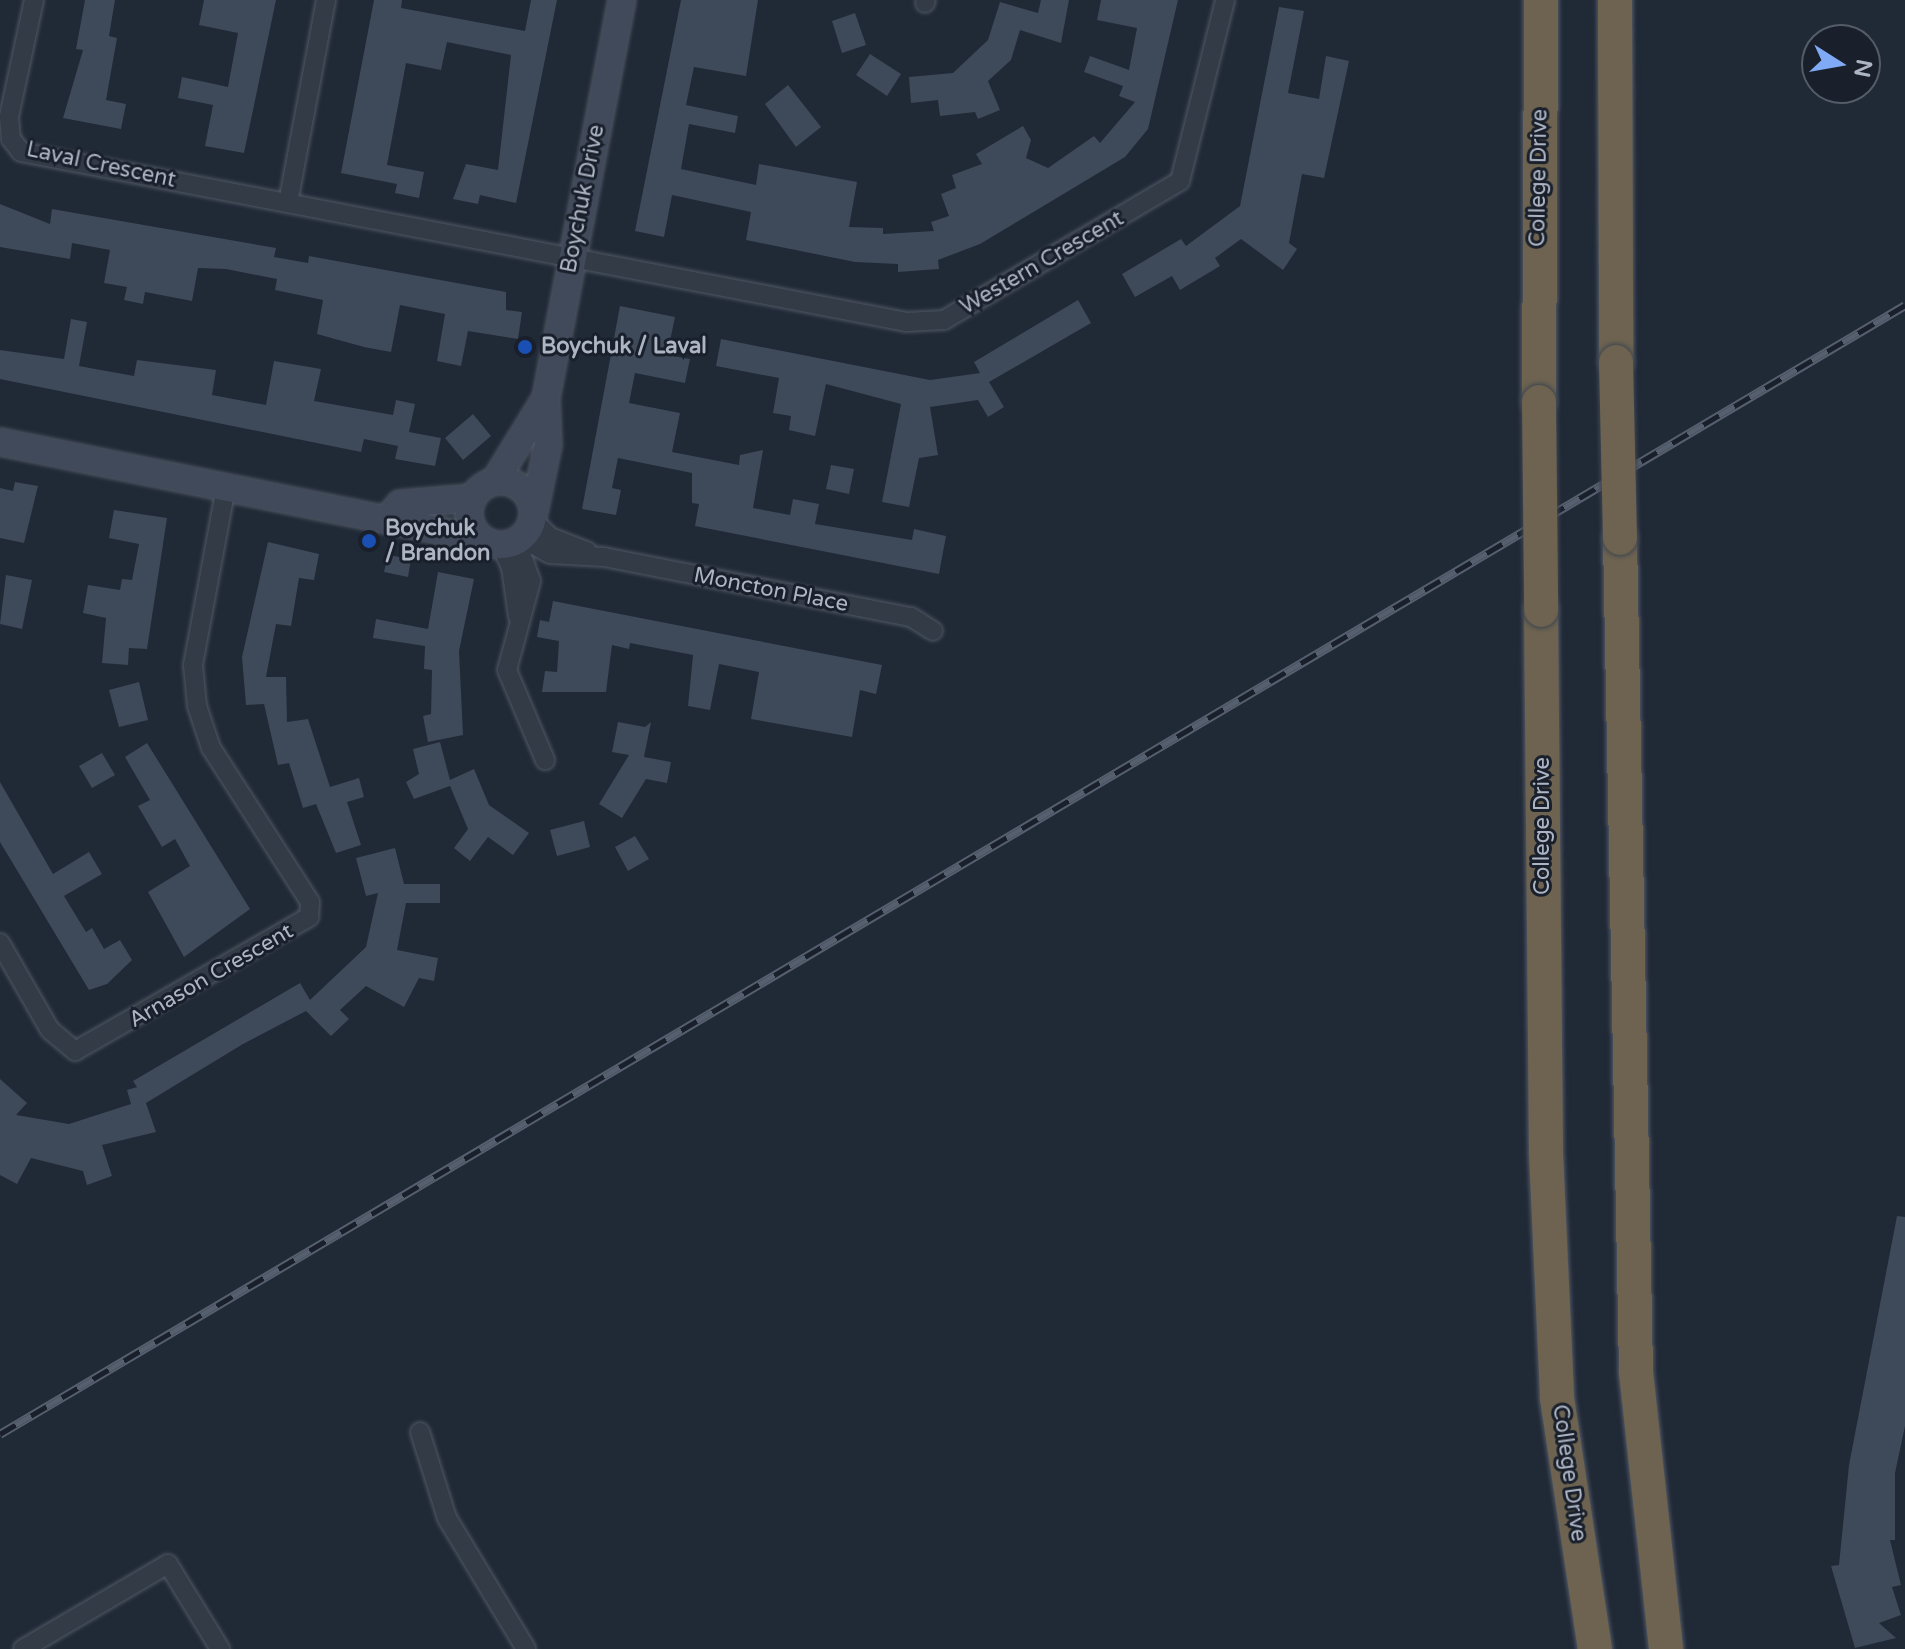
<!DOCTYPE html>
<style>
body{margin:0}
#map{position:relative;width:1905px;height:1649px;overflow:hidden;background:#202936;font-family:"Varela Round",sans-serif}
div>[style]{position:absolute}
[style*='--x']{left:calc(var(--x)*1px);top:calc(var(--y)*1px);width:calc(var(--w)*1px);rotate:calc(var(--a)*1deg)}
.building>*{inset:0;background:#3e4959}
.roads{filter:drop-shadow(0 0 2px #515865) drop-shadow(0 0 2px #515865)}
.street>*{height:18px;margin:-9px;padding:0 9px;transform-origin:9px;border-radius:9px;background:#333b47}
.secondary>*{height:26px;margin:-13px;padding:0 13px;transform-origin:13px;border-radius:13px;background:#414a5a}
.secondary>.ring{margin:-13px;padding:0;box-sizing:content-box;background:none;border:26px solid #414a5a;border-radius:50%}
.highway>*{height:34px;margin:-17px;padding:0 17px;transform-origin:17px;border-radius:17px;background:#6d6350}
.rail>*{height:9px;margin-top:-4.5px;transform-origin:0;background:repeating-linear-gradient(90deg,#19202b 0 18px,#555f6e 0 36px);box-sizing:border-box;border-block:2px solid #555f6e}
.bridges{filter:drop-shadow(0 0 2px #3e4551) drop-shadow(0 0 2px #3e4551)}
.highway-bridge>*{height:34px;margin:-17px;padding:0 17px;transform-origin:17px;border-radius:17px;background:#6d6350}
.dots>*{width:22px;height:22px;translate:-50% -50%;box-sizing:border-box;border:4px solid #19202b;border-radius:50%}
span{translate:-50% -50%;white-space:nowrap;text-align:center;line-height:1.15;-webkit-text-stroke:6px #19202b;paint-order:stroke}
.street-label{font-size:22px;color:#adb5c4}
.poi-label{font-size:22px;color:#adb5c4;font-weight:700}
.left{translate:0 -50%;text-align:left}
.north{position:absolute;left:1801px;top:24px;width:80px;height:80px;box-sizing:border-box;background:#19202b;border:2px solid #545c68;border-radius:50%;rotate:101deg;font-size:22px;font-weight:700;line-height:32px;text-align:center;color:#adb5c4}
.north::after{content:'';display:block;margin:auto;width:28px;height:36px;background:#80aaf6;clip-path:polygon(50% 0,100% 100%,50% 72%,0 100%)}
</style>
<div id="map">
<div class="building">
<div style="clip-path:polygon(85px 0,115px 0,109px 36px,117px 38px,106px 100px,126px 104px,121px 129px,63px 118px,83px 50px,76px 49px)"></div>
<div style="clip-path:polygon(204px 0,276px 0,244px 153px,205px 146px,213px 105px,178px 98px,182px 77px,228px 87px,238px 33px,199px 25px)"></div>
<div style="clip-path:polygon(374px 0,402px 0,401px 8px,525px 31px,531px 0,557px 0,516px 203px,480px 195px,478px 204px,453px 199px,466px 164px,498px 170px,511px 55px,447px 42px,441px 70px,406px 63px,387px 165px,424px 172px,419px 198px,395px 193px,397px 184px,341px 173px)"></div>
<div style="clip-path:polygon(681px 0,758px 0,746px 76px,694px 67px,686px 105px,738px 116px,735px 133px,689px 124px,681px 169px,756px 185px,759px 164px,857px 182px,849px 227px,883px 228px,883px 234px,934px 231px,931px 222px,949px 216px,941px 194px,956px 188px,952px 175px,982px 164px,976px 154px,1023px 126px,1031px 140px,1026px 158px,1048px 168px,1094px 136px,1100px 143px,1135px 102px,1119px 96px,1123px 86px,1084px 72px,1090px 56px,1129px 70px,1137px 28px,1097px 20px,1101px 0,1178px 0,1148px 129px,1125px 157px,980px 244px,938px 260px,939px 269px,898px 272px,898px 264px,855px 262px,746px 240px,751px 212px,672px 195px,664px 237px,635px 231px)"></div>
<div style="clip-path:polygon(1041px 0,1069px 0,1061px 43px,1020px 30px,1011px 60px,988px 81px,1000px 110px,978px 119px,975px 112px,940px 116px,938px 100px,911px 103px,909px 77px,953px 73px,988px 40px,1000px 2px,1038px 13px)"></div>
<div style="clip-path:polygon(1279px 7px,1304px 11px,1288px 93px,1319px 99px,1326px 56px,1349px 61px,1324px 178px,1302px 174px,1289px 243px,1297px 249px,1283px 270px,1241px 239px,1215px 258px,1220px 266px,1180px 290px,1172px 276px,1135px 297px,1122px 274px,1181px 239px,1186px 246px,1240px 206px)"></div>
<div style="clip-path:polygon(855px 13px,866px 45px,842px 53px,832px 21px)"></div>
<div style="clip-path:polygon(870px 54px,901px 74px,887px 96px,856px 75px)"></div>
<div style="clip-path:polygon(788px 85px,821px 127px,796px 147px,765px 104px)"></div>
<div style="clip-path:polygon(0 204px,50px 224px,52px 209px,276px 248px,274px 257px,308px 263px,309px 256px,506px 292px,506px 310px,522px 312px,518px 339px,468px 331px,461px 366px,437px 361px,445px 314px,400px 305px,391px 352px,364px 347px,317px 334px,323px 300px,275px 290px,277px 279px,226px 269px,198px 268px,192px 301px,145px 292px,143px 304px,124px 300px,127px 287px,104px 283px,110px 250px,72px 243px,70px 259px,0 247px)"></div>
<div style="clip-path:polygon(1078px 300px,1091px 323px,989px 382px,1004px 407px,988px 417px,978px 400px,930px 407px,938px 455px,919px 458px,909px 507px,882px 502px,901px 404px,826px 384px,815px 436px,789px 430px,791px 416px,773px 413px,779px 378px,716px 366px,721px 339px,930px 380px,980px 373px,974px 362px)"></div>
<div style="clip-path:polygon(620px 306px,675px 317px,667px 355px,690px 359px,685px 383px,635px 373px,629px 403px,680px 413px,672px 452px,739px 465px,740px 455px,763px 450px,753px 508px,790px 515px,793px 499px,819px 504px,815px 524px,912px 540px,914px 529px,946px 536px,939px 574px,695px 526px,699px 504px,692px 503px,692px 473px,618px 458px,612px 488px,621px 490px,616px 515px,582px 509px)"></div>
<div style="clip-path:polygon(71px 319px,87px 322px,79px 366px,134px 376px,137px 360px,216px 370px,212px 395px,266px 405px,274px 361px,321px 369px,314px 401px,393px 415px,396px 400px,415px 404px,409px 432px,441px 438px,435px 466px,395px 459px,398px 446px,364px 439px,361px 452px,0 379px,0 350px,64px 359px)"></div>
<div style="clip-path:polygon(473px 414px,491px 436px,463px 460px,445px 438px)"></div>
<div style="clip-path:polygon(831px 465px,854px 469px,849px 494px,826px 489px)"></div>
<div style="clip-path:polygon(15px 482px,38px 486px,24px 543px,0 538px,0 488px,13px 491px)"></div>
<div style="clip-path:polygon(114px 510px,167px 518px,147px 649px,129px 648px,128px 665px,102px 663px,106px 618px,83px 613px,88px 585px,120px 590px,122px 579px,132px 580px,139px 544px,109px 538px)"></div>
<div style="clip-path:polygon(268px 542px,319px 554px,314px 580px,299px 578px,291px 626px,276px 624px,266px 677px,286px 677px,287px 722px,308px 719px,330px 787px,359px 778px,364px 797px,347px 802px,361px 845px,336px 853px,316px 804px,303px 808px,289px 763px,278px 765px,264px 704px,246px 705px,242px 657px)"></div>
<div style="clip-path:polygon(388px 555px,411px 559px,408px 577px,384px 572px)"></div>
<div style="clip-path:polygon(438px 572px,474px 579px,459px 651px,463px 735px,428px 742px,423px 716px,431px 714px,432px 670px,424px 669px,425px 646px,373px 638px,376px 619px,428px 629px)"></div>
<div style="clip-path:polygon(6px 575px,32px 580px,22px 629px,0 624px)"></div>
<div style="clip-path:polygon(553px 601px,882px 665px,876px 694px,860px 690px,852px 737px,751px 719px,759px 672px,719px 664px,710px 710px,688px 706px,693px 655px,630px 643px,629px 649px,612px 645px,606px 692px,542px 692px,545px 671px,557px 672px,559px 641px,537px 637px,540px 620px,549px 622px)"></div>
<div style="clip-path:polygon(139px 682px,148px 720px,119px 727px,109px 690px)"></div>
<div style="clip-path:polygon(618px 722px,645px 727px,651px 722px,644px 757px,671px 762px,667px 783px,646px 779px,622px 818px,599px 804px,629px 755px,612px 752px)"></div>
<div style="clip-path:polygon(440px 742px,450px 780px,474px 769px,489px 805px,529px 833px,513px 855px,488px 837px,470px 861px,454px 848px,468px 829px,450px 786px,414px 799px,406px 782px,419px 774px,413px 749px)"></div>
<div style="clip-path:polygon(147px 743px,250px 909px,184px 957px,148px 892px,190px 866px,175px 839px,162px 847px,138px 806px,150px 800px,125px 757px)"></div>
<div style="clip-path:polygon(102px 753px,115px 775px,92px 788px,79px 766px)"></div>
<div style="clip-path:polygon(0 782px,53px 874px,89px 852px,102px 874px,64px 896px,86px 932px,92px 928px,104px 949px,120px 940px,132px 960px,107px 984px,89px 990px,0 842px)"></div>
<div style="clip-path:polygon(584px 821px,590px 847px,557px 856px,550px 830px)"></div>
<div style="clip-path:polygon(635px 836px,649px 859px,628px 871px,615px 847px)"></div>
<div style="clip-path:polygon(395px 848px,404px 884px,440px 884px,440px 903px,406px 903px,397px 950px,438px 958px,434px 981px,419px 978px,404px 1007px,366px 986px,340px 1010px,349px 1019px,331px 1036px,306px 1011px,243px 1044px,146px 1103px,156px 1132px,102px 1145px,112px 1176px,87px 1185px,83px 1171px,31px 1158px,17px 1184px,0 1175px,0 1079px,27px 1103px,16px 1115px,69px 1124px,131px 1104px,127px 1090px,137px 1087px,133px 1081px,300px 983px,310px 1000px,366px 947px,378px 893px,366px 896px,356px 858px)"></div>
<div style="clip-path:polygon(1897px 1216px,1905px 1217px,1905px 1426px,1895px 1473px,1895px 1540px,1890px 1540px,1901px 1585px,1892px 1587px,1901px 1615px,1879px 1623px,1896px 1638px,1855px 1648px,1831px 1566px,1839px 1565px,1849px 1465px)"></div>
</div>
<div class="roads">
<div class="street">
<div style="--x:34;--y:0;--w:120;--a:102.1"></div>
<div style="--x:9;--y:117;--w:22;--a:85"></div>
<div style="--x:11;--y:139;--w:16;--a:52"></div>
<div style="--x:21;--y:152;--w:901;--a:10.87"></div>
<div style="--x:906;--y:322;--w:38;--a:-3"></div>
<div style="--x:944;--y:320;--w:274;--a:-30.5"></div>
<div style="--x:1180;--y:181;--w:187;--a:-76"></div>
<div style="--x:925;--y:3;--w:3;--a:-72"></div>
<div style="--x:288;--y:203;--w:207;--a:-79.4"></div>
<div style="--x:532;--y:519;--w:25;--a:45"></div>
<div style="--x:550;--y:537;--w:40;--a:21"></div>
<div style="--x:521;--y:538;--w:33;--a:29"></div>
<div style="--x:550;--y:554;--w:54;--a:3.2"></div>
<div style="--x:604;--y:557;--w:313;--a:11.1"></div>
<div style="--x:911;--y:617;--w:26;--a:32"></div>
<div style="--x:517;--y:542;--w:41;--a:70.3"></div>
<div style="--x:531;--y:581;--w:92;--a:105.1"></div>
<div style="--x:507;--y:670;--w:98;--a:67.1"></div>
<div style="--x:501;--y:545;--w:24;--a:66"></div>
<div style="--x:511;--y:567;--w:50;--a:82"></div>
<div style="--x:0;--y:943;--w:100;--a:60.1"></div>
<div style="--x:50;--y:1030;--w:33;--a:40"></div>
<div style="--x:75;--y:1051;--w:270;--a:-29.8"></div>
<div style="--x:309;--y:917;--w:15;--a:-86"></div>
<div style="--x:310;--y:902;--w:183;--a:-122.7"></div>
<div style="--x:211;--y:748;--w:44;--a:-108.4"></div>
<div style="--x:197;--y:706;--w:41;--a:-95.6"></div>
<div style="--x:193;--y:665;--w:181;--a:-79.5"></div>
<div style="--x:420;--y:1432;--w:90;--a:72.6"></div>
<div style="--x:447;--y:1518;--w:153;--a:58.9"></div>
<div style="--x:23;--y:1649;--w:168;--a:-30.4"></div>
<div style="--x:168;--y:1564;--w:100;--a:58.5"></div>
</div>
<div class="secondary">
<div style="--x:0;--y:442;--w:492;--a:11.4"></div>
<div class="ring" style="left:469px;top:481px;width:38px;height:38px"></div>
<div style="--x:495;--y:481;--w:97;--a:-58.4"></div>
<div style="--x:534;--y:512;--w:68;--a:-78.2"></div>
<div style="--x:548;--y:445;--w:47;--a:-92.4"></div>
<div style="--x:546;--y:398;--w:405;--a:-79.2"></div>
<div style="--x:387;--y:519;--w:20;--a:-49"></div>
<div style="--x:400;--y:504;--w:72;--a:-4.8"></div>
</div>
<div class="highway">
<div style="--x:1615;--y:0;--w:362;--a:89.8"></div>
<div style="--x:1539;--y:402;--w:402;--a:-89.7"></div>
<div style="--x:1620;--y:538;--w:834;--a:88.9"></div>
<div style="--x:1636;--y:1372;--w:279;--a:83.8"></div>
<div style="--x:1541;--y:610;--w:543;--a:89.47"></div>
<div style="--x:1546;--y:1153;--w:245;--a:87.4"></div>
<div style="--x:1557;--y:1398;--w:254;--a:81.4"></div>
</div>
</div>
<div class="rail">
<div style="--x:0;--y:1434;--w:2214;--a:-30.65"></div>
</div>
<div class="bridges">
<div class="highway-bridge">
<div style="--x:1616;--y:362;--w:176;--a:88.7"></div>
<div style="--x:1539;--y:402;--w:208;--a:89.4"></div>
</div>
</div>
<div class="dots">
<div style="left:525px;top:347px;background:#1a4fb4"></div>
<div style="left:369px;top:541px;background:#1a4fb4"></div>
</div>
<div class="street-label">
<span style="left:101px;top:165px;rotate:12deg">Laval Crescent</span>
<span style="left:1539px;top:178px;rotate:-89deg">College Drive</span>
<span style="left:583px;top:199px;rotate:-79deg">Boychuk Drive</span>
<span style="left:1042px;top:263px;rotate:-30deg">Western Crescent</span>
<span style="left:771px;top:590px;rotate:11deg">Moncton Place</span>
<span style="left:1543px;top:826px;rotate:-90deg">College Drive</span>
<span style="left:211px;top:976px;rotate:-30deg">Arnason Crescent</span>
<span style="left:1569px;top:1473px;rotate:82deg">College Drive</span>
</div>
<div class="poi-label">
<span class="left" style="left:541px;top:347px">Boychuk / Laval</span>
<span class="left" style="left:385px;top:541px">Boychuk<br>/ Brandon</span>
</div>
<div class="north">N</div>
</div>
